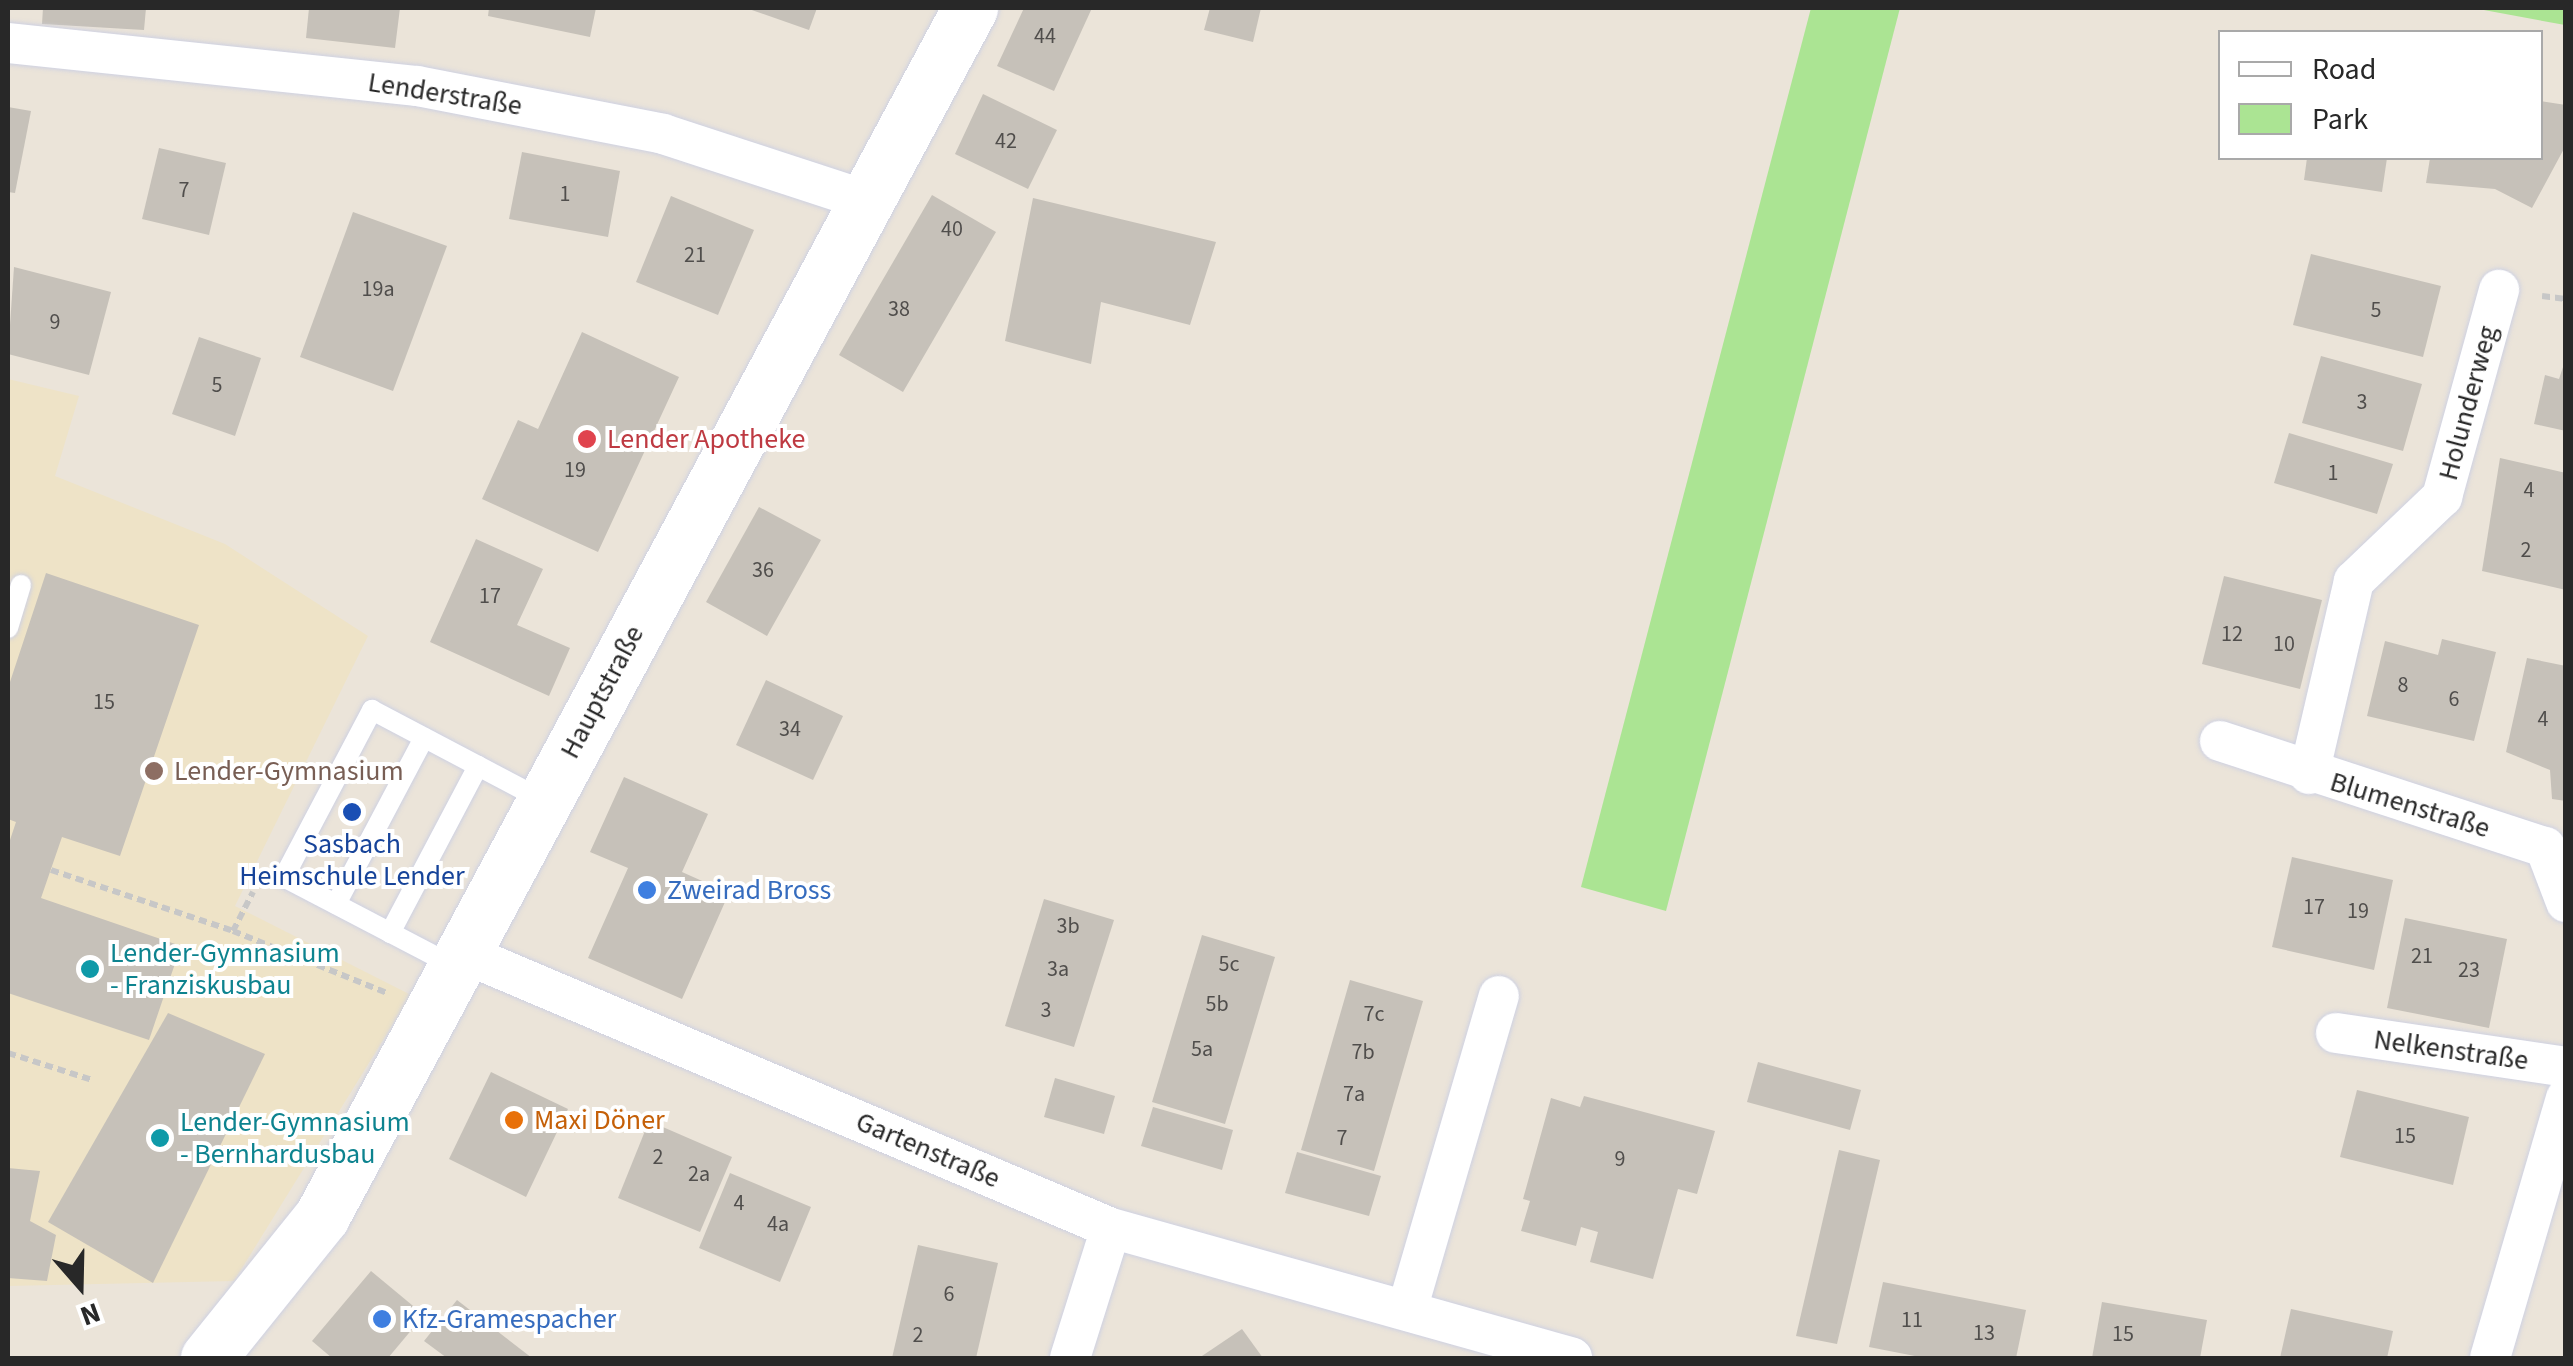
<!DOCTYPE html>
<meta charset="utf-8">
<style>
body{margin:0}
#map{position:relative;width:2573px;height:1366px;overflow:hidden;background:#ebe4d9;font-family:"Source Sans 3",sans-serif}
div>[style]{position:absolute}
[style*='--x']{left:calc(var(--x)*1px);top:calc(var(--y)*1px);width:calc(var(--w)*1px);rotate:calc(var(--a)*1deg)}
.education>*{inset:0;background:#eee3c7}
.green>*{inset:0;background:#abe493}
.building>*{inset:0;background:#c6c1b9}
.path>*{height:6px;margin-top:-3px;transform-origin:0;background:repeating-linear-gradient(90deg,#c7c7c7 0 8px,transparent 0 13px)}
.roads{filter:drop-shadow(0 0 2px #ced1e2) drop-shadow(0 0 2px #ced1e2)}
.lane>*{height:20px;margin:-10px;padding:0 10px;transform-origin:10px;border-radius:10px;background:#fff}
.street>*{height:40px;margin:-20px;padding:0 20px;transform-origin:20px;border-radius:20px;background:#fff}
.secondary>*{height:55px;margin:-27.5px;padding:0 27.5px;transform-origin:27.5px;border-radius:27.5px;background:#fff}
.dots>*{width:28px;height:28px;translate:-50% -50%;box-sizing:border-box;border:5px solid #fff;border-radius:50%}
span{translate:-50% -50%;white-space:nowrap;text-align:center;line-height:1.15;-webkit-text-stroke:8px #fff;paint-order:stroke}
.number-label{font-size:22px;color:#504e4c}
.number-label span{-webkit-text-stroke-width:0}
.street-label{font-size:28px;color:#282828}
.health-label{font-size:28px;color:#be3a42}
.left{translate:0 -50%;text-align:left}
.education-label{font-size:28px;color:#785e54}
.transit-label{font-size:28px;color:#164399}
.shop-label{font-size:28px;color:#366cbe}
.culture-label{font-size:28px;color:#0d838f}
.food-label{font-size:28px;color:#c56008}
.frame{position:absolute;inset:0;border:10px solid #282828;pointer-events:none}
.legend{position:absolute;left:2218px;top:30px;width:325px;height:130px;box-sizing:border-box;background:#fff;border:2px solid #a9a9a9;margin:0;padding:12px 18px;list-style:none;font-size:30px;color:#282828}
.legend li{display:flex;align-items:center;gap:20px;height:50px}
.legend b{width:50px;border:2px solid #a9a9a9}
.north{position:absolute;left:30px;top:1236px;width:100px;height:100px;-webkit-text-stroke:8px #fff;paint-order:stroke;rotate:160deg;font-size:28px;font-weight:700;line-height:40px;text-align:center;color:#282828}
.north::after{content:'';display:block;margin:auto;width:35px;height:45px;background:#282828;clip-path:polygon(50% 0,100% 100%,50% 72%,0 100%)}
</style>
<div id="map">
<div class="education">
<div style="clip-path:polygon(8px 379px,79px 396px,55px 476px,225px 544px,368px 636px,235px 906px,411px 995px,234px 1281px,8px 1286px)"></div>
</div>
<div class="green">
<div style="clip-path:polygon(1811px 8px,1900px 8px,1666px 911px,1581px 887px)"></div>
<div style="clip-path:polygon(2473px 8px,2565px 8px,2565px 25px)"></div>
</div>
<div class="building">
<div style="clip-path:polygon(43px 8px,146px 8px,144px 30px,42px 24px)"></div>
<div style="clip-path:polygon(309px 8px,400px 8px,395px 48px,306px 38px)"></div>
<div style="clip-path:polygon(489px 8px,596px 8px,590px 37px,488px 16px)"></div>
<div style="clip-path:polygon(746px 8px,817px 8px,809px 30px)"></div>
<div style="clip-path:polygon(1024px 8px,1092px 8px,1054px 91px,997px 66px)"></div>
<div style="clip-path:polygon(1210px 8px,1261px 8px,1253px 42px,1204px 30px)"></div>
<div style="clip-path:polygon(983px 94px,1057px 130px,1028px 189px,955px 154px)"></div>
<div style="clip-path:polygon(2540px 101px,2566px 105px,2566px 145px,2532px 208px,2495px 189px,2426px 183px,2430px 158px,2540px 158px)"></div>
<div style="clip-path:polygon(8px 107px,31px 111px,15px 193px,8px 192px)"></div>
<div style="clip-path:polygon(159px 148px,226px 163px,209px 235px,142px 219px)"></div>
<div style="clip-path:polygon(522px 152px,620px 171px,608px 237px,509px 219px)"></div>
<div style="clip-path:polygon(2307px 158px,2387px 158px,2382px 192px,2304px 180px)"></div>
<div style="clip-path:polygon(932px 195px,996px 232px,903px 392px,839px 355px)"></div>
<div style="clip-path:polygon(671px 196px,754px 230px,718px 315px,636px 282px)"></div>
<div style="clip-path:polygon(1033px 198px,1216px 242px,1190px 325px,1101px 302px,1091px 364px,1005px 341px)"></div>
<div style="clip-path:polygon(353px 212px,447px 246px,393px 391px,300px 357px)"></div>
<div style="clip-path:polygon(2311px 254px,2441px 286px,2423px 357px,2293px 325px)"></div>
<div style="clip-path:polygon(14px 267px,111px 292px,89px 375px,8px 354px)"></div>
<div style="clip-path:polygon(582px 332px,679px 377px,598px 552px,482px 499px,518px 420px,538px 429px)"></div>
<div style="clip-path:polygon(199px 337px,261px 358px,235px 436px,172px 414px)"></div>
<div style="clip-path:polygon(2321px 356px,2422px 384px,2403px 451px,2302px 423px)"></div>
<div style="clip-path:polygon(2566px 358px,2566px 431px,2534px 424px,2545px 375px,2559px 379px)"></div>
<div style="clip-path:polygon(2289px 433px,2393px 464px,2377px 514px,2274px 483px)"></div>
<div style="clip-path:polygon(2500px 458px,2566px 473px,2566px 590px,2482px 571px)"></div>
<div style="clip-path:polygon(759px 507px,821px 540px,767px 636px,706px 602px)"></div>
<div style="clip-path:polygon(476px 539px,543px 569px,517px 625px,570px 648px,549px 696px,430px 642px)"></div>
<div style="clip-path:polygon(46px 573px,199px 625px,120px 856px,62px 837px,41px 898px,181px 946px,149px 1040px,8px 993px,8px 846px,16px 822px,8px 819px,8px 688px)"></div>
<div style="clip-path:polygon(2224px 576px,2322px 600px,2300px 689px,2202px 664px)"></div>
<div style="clip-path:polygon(2442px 639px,2496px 652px,2474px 741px,2367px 716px,2385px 641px,2438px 655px)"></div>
<div style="clip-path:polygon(2527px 658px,2566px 666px,2566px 801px,2552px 799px,2550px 770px,2506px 752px)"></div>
<div style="clip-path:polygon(766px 680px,843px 716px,813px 780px,736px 745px)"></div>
<div style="clip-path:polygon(624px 777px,708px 814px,682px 872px,729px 893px,682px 999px,588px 958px,628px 868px,590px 852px)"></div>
<div style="clip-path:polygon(2292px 857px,2393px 880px,2374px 970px,2272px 947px)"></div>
<div style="clip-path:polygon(1044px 899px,1114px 920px,1074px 1047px,1005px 1026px)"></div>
<div style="clip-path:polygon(2405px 918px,2507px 939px,2489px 1028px,2387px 1008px)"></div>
<div style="clip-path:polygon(1202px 935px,1275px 957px,1225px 1124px,1152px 1102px)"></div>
<div style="clip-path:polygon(1350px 980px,1423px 1001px,1374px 1171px,1301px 1150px)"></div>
<div style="clip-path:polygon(168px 1013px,265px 1054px,153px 1283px,48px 1222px)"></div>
<div style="clip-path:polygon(1758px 1062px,1861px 1090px,1850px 1130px,1747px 1102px)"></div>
<div style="clip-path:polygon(491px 1072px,568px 1109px,526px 1197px,449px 1159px)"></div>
<div style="clip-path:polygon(1055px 1078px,1115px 1096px,1104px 1134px,1044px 1117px)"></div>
<div style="clip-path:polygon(2357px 1090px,2469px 1117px,2453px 1185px,2340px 1157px)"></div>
<div style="clip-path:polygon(1584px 1096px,1715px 1131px,1697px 1194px,1678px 1189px,1653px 1279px,1590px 1262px,1598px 1232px,1581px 1227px,1576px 1246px,1521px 1231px,1530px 1201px,1523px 1199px,1551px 1098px,1580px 1107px)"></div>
<div style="clip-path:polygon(1153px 1107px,1233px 1130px,1222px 1170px,1141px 1146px)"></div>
<div style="clip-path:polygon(649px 1121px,732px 1157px,700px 1232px,618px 1198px)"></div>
<div style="clip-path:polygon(1839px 1150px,1880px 1160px,1837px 1344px,1796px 1336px)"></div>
<div style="clip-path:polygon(1297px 1152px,1381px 1176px,1369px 1216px,1285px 1193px)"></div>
<div style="clip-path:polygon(8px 1168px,40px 1171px,30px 1221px,56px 1235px,47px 1281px,8px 1278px)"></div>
<div style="clip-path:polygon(730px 1173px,811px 1207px,780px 1282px,699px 1248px)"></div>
<div style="clip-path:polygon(918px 1245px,998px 1263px,976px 1358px,892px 1358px)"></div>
<div style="clip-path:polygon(371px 1271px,424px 1315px,388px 1358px,332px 1358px,312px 1341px)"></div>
<div style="clip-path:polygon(1883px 1282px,2026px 1310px,2016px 1358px,1925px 1358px,1869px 1347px)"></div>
<div style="clip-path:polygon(457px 1300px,532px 1358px,447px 1358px,424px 1341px)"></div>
<div style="clip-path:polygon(2102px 1302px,2207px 1320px,2200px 1358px,2092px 1358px)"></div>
<div style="clip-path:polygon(2291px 1309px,2393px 1331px,2387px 1358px,2280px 1358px)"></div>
<div style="clip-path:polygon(1242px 1329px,1263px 1358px,1199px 1358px)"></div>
</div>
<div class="path">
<div style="--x:2542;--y:296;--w:24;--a:7"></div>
<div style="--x:51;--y:870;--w:192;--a:18.5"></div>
<div style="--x:233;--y:931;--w:166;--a:21.9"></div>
<div style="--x:233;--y:931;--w:44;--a:-62.9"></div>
<div style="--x:8;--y:1053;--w:88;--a:17.8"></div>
</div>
<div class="roads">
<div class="lane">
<div style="--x:8;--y:628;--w:45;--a:-73.2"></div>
<div style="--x:336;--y:904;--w:188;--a:-62.1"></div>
<div style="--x:390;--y:933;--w:189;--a:-62.2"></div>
<div style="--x:454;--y:966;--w:192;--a:-152.4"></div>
<div style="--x:284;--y:877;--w:189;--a:-62.2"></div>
<div style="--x:372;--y:710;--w:191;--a:27.8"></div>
</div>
<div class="street">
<div style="--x:8;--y:43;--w:411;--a:6"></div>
<div style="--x:417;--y:86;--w:251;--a:11"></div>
<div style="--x:663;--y:134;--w:219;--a:18.1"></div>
<div style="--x:2220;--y:741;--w:342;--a:18.1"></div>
<div style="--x:2545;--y:847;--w:59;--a:69.1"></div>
<div style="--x:2309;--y:774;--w:198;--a:-76.9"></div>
<div style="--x:2354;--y:581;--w:122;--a:-43.7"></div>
<div style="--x:2442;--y:497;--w:215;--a:-74.6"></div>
<div style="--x:463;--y:953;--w:704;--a:23"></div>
<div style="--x:1111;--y:1228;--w:479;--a:15.7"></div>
<div style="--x:2336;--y:1033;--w:232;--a:8.4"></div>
<div style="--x:1407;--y:1310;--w:327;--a:-73.7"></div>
<div style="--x:1070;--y:1358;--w:136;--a:-72.5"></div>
<div style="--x:2490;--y:1358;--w:271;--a:-73.7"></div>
</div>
<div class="secondary">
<div style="--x:208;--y:1358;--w:182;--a:-51.2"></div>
<div style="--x:322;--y:1216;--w:1371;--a:-61.79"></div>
</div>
</div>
<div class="dots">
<div style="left:587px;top:439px;background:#e0444e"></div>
<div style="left:154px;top:771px;background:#8d6e63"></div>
<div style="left:352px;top:812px;background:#1a4fb4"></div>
<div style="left:647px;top:890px;background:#3f7fe0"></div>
<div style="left:90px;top:969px;background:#0f9aa8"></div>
<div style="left:514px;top:1120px;background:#e8710a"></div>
<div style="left:160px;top:1138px;background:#0f9aa8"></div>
<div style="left:382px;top:1319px;background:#3f7fe0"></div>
</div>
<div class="number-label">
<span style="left:1045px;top:37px">44</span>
<span style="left:1006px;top:142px">42</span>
<span style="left:184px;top:191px">7</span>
<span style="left:565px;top:195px">1</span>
<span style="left:952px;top:230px">40</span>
<span style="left:695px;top:256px">21</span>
<span style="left:378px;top:290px">19a</span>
<span style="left:899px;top:310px">38</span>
<span style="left:2376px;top:311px">5</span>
<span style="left:55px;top:323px">9</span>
<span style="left:217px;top:386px">5</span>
<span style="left:2362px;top:403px">3</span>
<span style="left:575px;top:471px">19</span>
<span style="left:2333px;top:474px">1</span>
<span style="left:2529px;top:491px">4</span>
<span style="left:2526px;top:551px">2</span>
<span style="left:763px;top:571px">36</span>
<span style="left:490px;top:597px">17</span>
<span style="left:2232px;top:635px">12</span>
<span style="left:2284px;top:645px">10</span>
<span style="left:2403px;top:686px">8</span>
<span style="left:2454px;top:700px">6</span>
<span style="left:104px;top:703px">15</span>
<span style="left:2543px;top:720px">4</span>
<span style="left:790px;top:730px">34</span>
<span style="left:2314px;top:908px">17</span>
<span style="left:2358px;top:912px">19</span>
<span style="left:1068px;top:927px">3b</span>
<span style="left:2422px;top:957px">21</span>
<span style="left:1229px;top:965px">5c</span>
<span style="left:1058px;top:970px">3a</span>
<span style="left:2469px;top:971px">23</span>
<span style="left:1217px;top:1005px">5b</span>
<span style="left:1046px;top:1011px">3</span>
<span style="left:1374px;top:1015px">7c</span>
<span style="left:1202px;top:1050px">5a</span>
<span style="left:1363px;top:1053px">7b</span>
<span style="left:1354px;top:1095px">7a</span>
<span style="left:2405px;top:1137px">15</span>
<span style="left:1342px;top:1139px">7</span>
<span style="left:658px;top:1158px">2</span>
<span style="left:1620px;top:1160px">9</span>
<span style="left:699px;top:1175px">2a</span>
<span style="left:739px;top:1204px">4</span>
<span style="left:778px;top:1225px">4a</span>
<span style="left:949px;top:1295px">6</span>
<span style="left:1912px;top:1321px">11</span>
<span style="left:1984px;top:1334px">13</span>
<span style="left:2123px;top:1335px">15</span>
<span style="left:918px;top:1336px">2</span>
</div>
<div class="street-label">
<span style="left:445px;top:94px;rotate:9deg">Lenderstraße</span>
<span style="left:2468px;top:403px;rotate:-75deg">Holunderweg</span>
<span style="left:602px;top:692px;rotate:-62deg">Hauptstraße</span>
<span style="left:2410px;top:805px;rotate:17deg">Blumenstraße</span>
<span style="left:2451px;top:1050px;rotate:8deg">Nelkenstraße</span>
<span style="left:928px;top:1150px;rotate:23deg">Gartenstraße</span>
</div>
<div class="health-label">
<span class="left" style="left:607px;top:439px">Lender Apotheke</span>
</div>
<div class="education-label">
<span class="left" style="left:174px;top:771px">Lender-Gymnasium</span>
</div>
<div class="transit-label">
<span style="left:352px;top:860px">Sasbach<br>Heimschule Lender</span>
</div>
<div class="shop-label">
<span class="left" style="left:667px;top:890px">Zweirad Bross</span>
<span class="left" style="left:402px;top:1319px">Kfz-Gramespacher</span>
</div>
<div class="culture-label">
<span class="left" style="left:110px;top:969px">Lender-Gymnasium<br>- Franziskusbau</span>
<span class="left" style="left:180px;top:1138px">Lender-Gymnasium<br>- Bernhardusbau</span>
</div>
<div class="food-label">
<span class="left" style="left:534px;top:1120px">Maxi Döner</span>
</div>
<div class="frame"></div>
<ul class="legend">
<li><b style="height:12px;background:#fff"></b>Road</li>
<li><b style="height:28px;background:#abe493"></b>Park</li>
</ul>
<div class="north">N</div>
</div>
